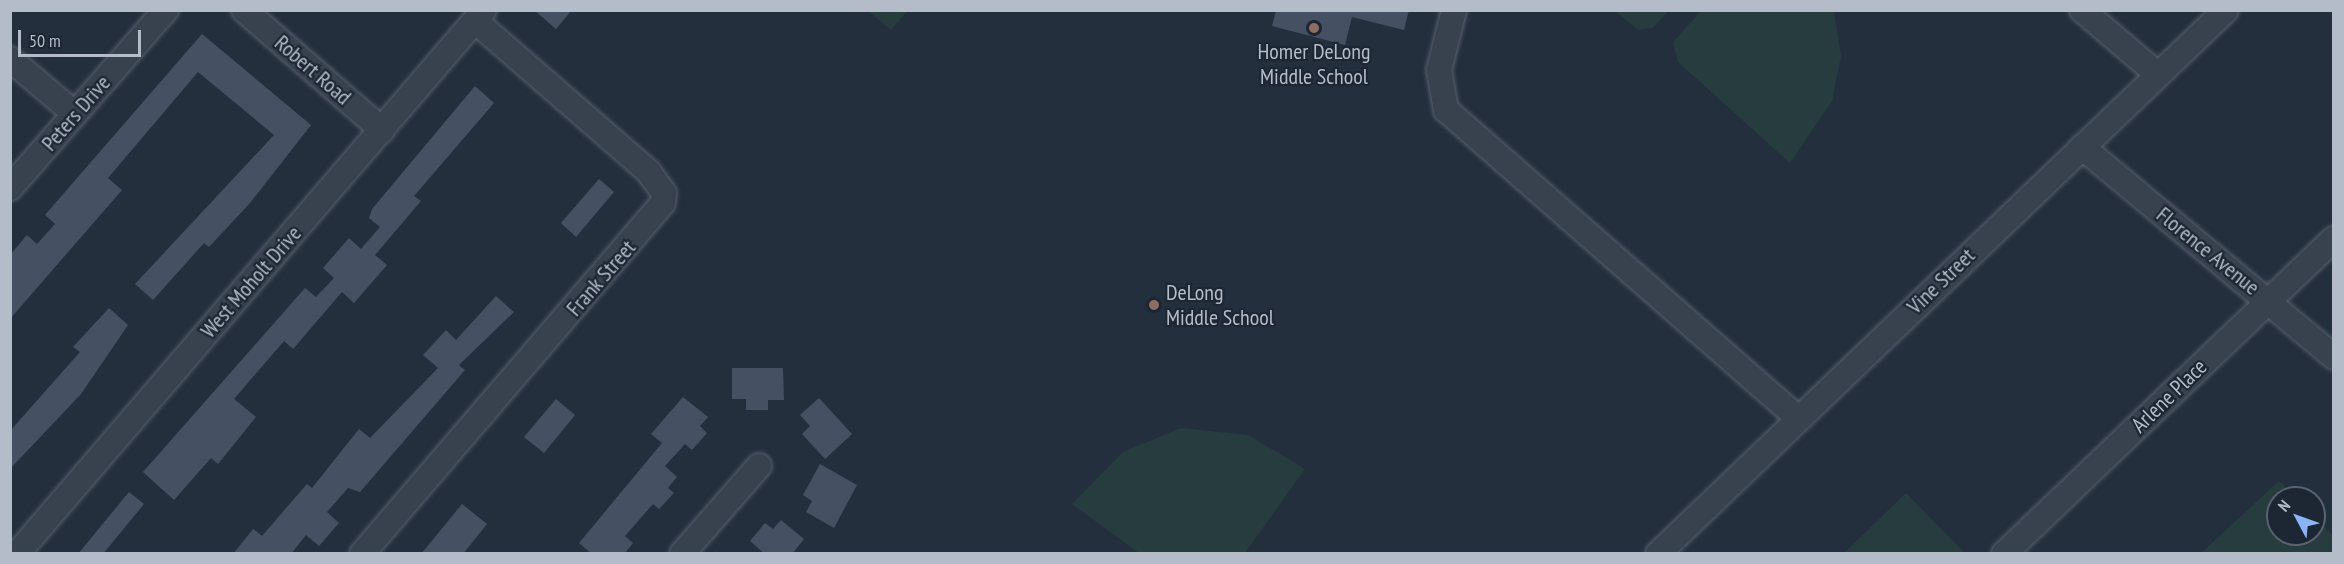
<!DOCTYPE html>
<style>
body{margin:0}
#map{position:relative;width:2344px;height:564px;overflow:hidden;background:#242f3e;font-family:"PT Sans Narrow",sans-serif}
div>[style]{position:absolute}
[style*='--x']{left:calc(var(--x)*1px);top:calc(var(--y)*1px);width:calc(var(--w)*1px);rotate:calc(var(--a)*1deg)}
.green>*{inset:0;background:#263c3f}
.building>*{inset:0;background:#455162}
.roads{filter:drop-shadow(0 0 2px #565f6c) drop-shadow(0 0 2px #565f6c)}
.minor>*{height:24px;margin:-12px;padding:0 12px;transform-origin:12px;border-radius:12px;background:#38414e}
.dots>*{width:16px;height:16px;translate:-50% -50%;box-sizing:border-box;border:3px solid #1d2633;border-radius:50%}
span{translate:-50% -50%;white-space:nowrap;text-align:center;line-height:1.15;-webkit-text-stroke:4.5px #1d2633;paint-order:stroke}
.poi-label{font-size:22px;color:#b4bcc9}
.left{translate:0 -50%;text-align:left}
.street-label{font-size:22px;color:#b4bcc9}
.frame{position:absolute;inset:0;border:12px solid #b4bcc9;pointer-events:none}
.north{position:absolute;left:2266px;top:486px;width:60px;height:60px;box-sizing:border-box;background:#1d2633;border:2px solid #59626f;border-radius:50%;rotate:311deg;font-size:16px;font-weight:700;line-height:24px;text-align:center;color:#b4bcc9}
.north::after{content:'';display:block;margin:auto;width:21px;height:27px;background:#8ab4f8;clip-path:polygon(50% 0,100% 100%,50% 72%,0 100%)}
.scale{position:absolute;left:18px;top:30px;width:123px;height:27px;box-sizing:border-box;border:3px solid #b4bcc9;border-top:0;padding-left:8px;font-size:18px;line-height:21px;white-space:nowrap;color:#b4bcc9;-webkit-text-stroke:4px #1d2633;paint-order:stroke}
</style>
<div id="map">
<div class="green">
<div style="clip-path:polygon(868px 11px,907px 11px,891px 30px)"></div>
<div style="clip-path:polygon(1615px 11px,1668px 11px,1653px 28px,1638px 30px)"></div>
<div style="clip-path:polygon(1701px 11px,1834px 11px,1841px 56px,1832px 101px,1790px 163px,1678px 62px,1673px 42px)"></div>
<div style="clip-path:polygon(1181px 428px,1248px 435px,1305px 469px,1245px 553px,1139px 553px,1072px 504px,1123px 452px)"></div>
<div style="clip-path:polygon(2279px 481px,2296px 498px,2278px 498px,2278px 534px,2314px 534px,2314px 516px,2333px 536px,2333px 553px,2201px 553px)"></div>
<div style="clip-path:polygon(1906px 493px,1965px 553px,1844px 553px)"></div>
</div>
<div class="building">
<div style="clip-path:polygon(534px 10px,572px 10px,556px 29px)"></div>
<div style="clip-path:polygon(1276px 10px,1409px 10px,1404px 30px,1352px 17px,1345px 45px,1272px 26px)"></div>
<div style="clip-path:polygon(202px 34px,311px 125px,250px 203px,209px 247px,204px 243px,153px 300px,135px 284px,274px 135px,198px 72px,108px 178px,122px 190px,10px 319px,10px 255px,27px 235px,37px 244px,55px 224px,45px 215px)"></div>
<div style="clip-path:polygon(475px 86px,494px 103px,414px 196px,421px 201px,375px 255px,387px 265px,354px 303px,342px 292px,293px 349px,284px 341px,234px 399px,256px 417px,218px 464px,211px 458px,174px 500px,143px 472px,305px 288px,316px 297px,334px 278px,323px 268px,349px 238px,361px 249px,380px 227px,369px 218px,372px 209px)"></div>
<div style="clip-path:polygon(599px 179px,614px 192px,576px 237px,561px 223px)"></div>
<div style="clip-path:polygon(496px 296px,514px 312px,459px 365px,465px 370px,360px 492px,348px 488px,327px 512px,339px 523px,319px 546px,306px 535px,291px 554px,233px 554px,253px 529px,262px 536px,307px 484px,312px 488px,359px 429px,370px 438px,438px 368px,423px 355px,446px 330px,456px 340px)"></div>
<div style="clip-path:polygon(109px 308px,128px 325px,81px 394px,10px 469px,10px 431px,80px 352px,73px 347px)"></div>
<div style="clip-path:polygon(732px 368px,783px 368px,784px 400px,768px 400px,768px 410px,746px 410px,746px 399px,732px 399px)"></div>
<div style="clip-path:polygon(683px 397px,708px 417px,700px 426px,707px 433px,692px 450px,685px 444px,665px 466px,677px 477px,668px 488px,674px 493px,659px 509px,653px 504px,625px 536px,633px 543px,624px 554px,592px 554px,579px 543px,662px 443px,651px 434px)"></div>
<div style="clip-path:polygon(819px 398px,852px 434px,825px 459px,802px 434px,810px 426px,800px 415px)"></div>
<div style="clip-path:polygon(556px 399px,575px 415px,544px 453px,524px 437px)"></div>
<div style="clip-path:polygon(820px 464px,857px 485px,834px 528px,806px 512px,812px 501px,803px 495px)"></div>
<div style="clip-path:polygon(129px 492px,144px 504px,103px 554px,78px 554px)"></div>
<div style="clip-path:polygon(462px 504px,487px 524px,463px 554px,421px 554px)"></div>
<div style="clip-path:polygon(781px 520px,804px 539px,792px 554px,765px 554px,750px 541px,765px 523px,773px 529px)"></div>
</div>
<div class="roads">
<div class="minor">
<div style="--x:244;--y:10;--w:183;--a:41"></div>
<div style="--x:1454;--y:10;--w:62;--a:104"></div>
<div style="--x:1439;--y:70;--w:41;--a:80.1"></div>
<div style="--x:1446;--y:110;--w:468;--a:41.2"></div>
<div style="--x:2082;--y:10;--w:100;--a:40.5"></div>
<div style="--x:10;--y:59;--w:85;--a:40.2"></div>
<div style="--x:2082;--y:147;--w:328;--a:39.8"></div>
<div style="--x:10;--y:188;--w:237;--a:-48.8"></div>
<div style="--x:17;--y:554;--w:717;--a:-49.36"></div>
<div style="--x:362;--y:554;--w:462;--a:-49.4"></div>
<div style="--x:663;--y:203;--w:10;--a:-84"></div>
<div style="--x:664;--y:193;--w:26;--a:-126"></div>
<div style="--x:649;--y:172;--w:230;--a:-139"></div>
<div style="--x:682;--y:554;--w:117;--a:-48.8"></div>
<div style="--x:1658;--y:554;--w:786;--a:-43.76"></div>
<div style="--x:2004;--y:554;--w:456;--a:-43.7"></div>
</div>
</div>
<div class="dots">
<div style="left:1314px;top:28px;background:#8d6e63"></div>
<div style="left:1154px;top:305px;background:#8d6e63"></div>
</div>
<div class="poi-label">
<span style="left:1314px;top:64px">Homer DeLong<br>Middle School</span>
<span class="left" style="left:1166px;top:305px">DeLong<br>Middle School</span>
</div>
<div class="street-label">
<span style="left:313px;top:70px;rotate:41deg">Robert Road</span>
<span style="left:76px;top:113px;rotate:-49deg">Peters Drive</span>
<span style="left:2208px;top:251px;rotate:39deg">Florence Avenue</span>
<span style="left:601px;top:278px;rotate:-49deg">Frank Street</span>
<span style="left:1941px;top:281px;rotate:-44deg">Vine Street</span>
<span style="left:251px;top:282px;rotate:-49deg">West Moholt Drive</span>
<span style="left:2169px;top:396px;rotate:-44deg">Arlene Place</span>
</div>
<div class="frame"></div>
<div class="north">N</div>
<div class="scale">50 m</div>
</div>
